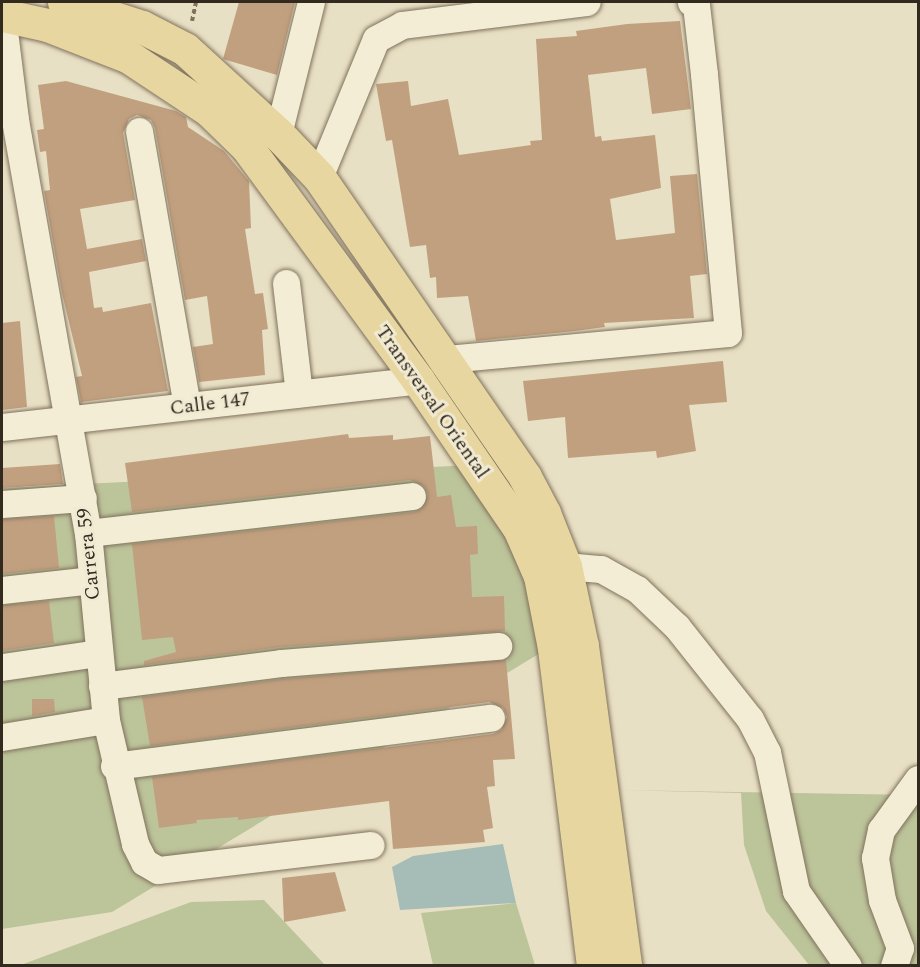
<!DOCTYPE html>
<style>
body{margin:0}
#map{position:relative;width:920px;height:967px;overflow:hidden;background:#e8e0c4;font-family:Spectral,serif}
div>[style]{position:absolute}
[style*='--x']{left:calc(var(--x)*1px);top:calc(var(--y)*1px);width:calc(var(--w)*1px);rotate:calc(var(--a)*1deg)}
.green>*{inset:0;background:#bcc49a}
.water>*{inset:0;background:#a5bcb7}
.building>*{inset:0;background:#c1a07f}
.path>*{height:4px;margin-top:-2px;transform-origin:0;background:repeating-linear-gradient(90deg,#80725d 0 4.5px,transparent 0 7.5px)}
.roads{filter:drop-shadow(0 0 2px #80725d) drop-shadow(0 0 2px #80725d)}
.minor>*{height:27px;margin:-13.5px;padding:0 13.5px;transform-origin:13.5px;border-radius:13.5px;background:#f4edd6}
.major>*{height:33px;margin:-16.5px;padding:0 16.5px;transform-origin:16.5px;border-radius:16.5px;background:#e7d6a0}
span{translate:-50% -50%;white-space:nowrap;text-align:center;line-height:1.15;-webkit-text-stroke:6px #f0ead3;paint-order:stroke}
.street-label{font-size:20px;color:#322a1f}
.frame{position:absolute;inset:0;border:3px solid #322a1f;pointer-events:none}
</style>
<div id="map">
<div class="green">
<div style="clip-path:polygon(472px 465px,535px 579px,550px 647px,112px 912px,2px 929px,2px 488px)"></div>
<div style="clip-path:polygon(618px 790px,918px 795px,918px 965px,809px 965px,766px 911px,744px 845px,741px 793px)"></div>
<div style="clip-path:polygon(264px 900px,325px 965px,18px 966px,191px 902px)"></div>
<div style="clip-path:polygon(516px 903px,535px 965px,433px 965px,421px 913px)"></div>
</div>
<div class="water">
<div style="clip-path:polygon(503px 844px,516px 903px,400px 910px,392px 867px,413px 856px)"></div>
</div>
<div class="building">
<div style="clip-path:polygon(239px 2px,295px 2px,277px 75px,223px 59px)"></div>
<div style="clip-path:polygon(680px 21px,691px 109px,652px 114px,646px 68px,588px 75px,595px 137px,601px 136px,602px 141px,655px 135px,661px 188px,610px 199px,616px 240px,675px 233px,670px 176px,697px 174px,707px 274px,690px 276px,694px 318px,604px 323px,605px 327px,575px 331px,476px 341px,468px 296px,437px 298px,436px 277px,430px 278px,426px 245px,410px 247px,392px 140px,386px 141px,376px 84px,408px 81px,411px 106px,448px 99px,459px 155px,531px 145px,530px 141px,542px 140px,536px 39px,577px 36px,576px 31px,627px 24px)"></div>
<div style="clip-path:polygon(66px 81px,176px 111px,186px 117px,188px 127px,224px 151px,249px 181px,251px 228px,245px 229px,255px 294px,263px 293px,268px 329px,262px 330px,265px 375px,199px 382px,193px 347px,213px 344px,207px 296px,185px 300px,155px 128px,151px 120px,137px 115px,129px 119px,123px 133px,135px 200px,80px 209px,87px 249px,142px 239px,146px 261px,89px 272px,94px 308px,102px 307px,103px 312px,151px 303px,168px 391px,81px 402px,76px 377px,82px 376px,62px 293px,44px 191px,50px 190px,46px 151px,40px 152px,37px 130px,44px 129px,38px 85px)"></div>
<div style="clip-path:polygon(20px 321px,27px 407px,2px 410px,2px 323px)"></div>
<div style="clip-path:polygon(723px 361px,727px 402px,689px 405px,696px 451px,657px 458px,656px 451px,568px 458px,565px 417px,528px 421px,523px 381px)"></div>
<div style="clip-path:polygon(348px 434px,349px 438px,393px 435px,393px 440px,430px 436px,437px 497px,451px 495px,456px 527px,477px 526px,478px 554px,470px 555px,472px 597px,504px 596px,505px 631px,280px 647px,144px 665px,144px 661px,176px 652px,173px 637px,142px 640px,132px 544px,414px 512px,422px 508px,428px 495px,424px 486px,410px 480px,132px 512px,125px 463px)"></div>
<div style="clip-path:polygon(60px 464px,63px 484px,2px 488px,2px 468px)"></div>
<div style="clip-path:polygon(54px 516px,59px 568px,2px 574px,2px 519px)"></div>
<div style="clip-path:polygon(49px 601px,54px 643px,2px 651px,2px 605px)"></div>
<div style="clip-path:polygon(506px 660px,515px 759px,493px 760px,495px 786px,487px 787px,493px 828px,483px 830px,485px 842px,393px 849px,389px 801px,238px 820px,238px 817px,196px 820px,197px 823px,159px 828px,152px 777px,493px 734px,501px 730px,507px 717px,503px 708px,489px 702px,150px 746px,142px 697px,283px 679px)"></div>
<div style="clip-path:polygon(32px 699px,54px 699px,55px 712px,32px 716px)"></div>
<div style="clip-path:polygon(335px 872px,346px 911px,284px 922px,282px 878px)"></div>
</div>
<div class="path">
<div style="--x:192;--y:21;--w:19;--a:-78"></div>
</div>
<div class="roads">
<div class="minor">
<div style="--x:2;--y:15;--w:106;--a:82.9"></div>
<div style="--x:15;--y:120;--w:419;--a:80"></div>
<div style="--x:88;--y:533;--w:188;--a:84.5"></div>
<div style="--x:106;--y:720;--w:127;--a:76.8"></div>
<div style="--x:135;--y:844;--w:20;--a:63"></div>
<div style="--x:144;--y:862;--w:16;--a:30"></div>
<div style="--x:158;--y:870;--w:214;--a:-6.7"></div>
<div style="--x:139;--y:131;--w:279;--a:80.1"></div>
<div style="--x:278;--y:134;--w:136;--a:-76"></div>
<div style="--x:319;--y:177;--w:149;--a:-67.6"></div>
<div style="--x:376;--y:39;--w:30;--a:-28"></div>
<div style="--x:402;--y:25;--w:186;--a:-7.1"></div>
<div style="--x:286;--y:283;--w:111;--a:83.3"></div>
<div style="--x:447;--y:359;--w:282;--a:-5.3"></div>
<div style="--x:728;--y:333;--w:260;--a:-95.3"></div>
<div style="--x:704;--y:74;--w:69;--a:-96.6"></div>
<div style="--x:696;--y:5;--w:6;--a:-149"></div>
<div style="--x:2;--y:427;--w:419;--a:-6.4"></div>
<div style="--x:2;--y:504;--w:81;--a:-4.2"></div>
<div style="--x:88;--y:533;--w:326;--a:-6.5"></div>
<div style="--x:565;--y:566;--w:36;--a:5"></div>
<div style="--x:601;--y:569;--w:41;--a:29.1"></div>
<div style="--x:637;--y:589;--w:55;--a:43.5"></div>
<div style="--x:677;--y:627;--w:117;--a:51.6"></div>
<div style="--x:750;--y:719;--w:37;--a:63"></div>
<div style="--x:767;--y:752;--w:142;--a:78.2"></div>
<div style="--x:796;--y:891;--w:91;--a:55.3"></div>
<div style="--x:2;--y:590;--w:91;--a:-6.3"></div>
<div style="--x:2;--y:667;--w:97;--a:-8.3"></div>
<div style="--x:102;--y:686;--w:180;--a:-7.3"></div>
<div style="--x:281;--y:663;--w:218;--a:-4.5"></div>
<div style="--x:2;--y:737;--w:105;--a:-9.3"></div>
<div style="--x:114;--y:766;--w:380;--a:-7.3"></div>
<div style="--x:894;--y:966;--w:19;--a:-72"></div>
<div style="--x:900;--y:948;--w:51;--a:-110.6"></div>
<div style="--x:882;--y:900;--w:43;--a:-99.5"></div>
<div style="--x:875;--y:858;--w:29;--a:-78"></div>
<div style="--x:881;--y:830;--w:63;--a:-54"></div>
</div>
<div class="major">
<div style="--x:64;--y:2;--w:82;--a:17.8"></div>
<div style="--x:142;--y:27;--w:48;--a:27.1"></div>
<div style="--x:185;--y:49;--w:126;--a:42.4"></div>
<div style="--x:278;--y:134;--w:59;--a:46.4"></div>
<div style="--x:319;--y:177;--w:364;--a:55.5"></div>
<div style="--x:525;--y:477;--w:41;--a:62.2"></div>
<div style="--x:544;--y:513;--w:57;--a:68.4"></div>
<div style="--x:565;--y:566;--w:82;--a:78"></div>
<div style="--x:582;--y:646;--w:323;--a:82.3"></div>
<div style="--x:2;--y:15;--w:46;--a:12.5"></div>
<div style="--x:47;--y:25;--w:88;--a:21.3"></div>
<div style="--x:129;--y:57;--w:96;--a:33.5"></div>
<div style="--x:209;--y:110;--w:53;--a:44.2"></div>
<div style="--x:247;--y:147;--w:289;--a:53.7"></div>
<div style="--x:418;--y:380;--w:179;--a:55.7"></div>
<div style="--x:519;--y:528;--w:52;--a:66.4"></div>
<div style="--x:540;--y:576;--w:73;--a:79"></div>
<div style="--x:554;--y:648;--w:320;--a:83"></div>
</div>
</div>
<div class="street-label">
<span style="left:432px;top:402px;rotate:55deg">Transversal Oriental</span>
<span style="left:210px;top:404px;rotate:-7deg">Calle 147</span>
<span style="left:89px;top:554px;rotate:-96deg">Carrera 59</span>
</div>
<div class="frame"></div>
</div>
